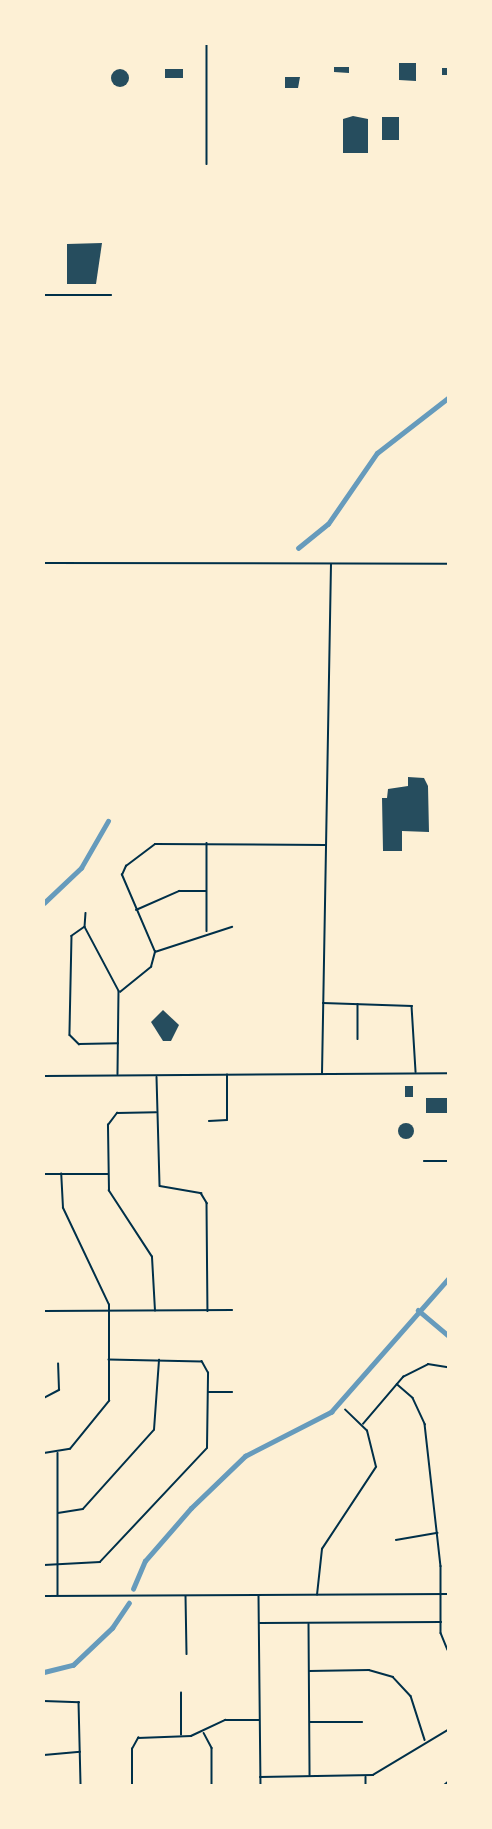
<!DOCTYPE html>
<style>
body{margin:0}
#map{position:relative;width:492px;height:1829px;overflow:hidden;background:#fdf0d5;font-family:"Open Sans",sans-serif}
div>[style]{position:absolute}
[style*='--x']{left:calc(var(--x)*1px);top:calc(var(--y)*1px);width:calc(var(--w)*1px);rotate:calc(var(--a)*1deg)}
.canal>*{height:4.5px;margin:-2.25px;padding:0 2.25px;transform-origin:2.25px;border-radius:2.25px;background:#669bbc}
.building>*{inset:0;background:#264d5e}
.round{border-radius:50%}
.minor>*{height:1.5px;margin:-0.75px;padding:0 0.75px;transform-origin:0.75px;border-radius:0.75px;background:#003049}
.tertiary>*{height:2px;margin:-1px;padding:0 1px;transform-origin:1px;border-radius:1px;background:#003049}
.secondary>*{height:2px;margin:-1px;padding:0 1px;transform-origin:1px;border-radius:1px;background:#003049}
span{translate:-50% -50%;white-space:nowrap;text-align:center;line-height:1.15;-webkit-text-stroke:4.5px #fdf0d5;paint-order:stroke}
.frame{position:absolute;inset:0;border:45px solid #fdf0d5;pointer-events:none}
</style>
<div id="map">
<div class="canal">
<div style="--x:298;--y:548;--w:38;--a:-39"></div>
<div style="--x:328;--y:524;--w:86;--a:-55.4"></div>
<div style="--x:377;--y:453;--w:90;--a:-37.8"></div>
<div style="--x:44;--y:903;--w:51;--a:-43.4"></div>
<div style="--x:81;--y:868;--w:54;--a:-60.1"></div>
<div style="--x:418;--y:1310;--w:39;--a:40"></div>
<div style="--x:133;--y:1589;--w:30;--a:-67"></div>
<div style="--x:145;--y:1561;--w:70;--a:-49"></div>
<div style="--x:191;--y:1508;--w:75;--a:-43.9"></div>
<div style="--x:245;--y:1456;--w:97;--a:-27.1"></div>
<div style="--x:331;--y:1412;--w:177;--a:-48.7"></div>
<div style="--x:44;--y:1672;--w:30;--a:-14"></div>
<div style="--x:73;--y:1665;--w:54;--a:-43.5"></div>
<div style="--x:112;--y:1628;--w:30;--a:-56"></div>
</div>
<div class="building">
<div style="clip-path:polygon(399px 63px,416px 63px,416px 81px,399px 80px)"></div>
<div style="clip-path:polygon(334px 67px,349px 67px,349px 73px,334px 72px)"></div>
<div style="clip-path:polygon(442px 68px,448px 68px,448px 75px,442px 75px)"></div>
<div class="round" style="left:111px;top:69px;width:18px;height:18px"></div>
<div style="clip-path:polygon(165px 69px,183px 69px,183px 78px,165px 78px)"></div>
<div style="clip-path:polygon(285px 77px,300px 77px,298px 88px,285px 88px)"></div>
<div style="clip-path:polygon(353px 116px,368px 119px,368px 153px,343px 153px,343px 119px)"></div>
<div style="clip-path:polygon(382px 117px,399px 117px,399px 140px,382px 140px)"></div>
<div style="clip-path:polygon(102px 243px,96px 284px,67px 284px,67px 244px)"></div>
<div style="clip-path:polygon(408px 777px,424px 778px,428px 786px,429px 832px,402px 831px,402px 851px,383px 851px,382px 798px,387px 798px,388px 789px,408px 786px)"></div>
<div style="clip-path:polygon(163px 1010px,179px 1025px,171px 1041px,163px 1041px,151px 1022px)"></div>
<div style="clip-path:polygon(405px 1086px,413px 1086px,413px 1097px,405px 1097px)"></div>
<div style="clip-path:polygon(426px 1098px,448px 1098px,448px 1113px,426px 1113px)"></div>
<div class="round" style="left:398px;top:1123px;width:16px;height:16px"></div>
</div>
<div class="minor">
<div style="--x:207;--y:44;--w:120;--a:90"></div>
<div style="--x:44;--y:295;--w:67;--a:0"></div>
<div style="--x:207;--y:843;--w:88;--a:90"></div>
<div style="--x:136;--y:910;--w:47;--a:-23.8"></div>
<div style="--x:179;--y:891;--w:27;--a:0"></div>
<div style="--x:86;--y:913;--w:14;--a:94"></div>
<div style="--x:85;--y:927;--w:72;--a:62"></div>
<div style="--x:119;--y:991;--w:83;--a:90.7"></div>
<div style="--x:85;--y:927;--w:16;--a:145"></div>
<div style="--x:72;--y:936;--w:99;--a:91.2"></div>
<div style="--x:70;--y:1035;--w:13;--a:45"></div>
<div style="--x:79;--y:1044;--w:39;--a:-1"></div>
<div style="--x:155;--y:952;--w:84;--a:-113.2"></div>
<div style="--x:122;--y:875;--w:10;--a:-66"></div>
<div style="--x:126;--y:866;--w:36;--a:-37"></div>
<div style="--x:155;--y:844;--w:170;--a:0.3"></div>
<div style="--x:120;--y:992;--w:40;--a:-39"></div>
<div style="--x:151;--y:967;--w:16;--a:-75"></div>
<div style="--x:155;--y:952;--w:81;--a:-18"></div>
<div style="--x:323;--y:1003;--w:89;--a:1.9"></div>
<div style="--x:412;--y:1006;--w:66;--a:86.5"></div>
<div style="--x:358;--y:1004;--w:35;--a:90"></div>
<div style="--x:157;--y:1077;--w:109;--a:88.4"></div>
<div style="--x:160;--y:1186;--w:42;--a:9.7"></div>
<div style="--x:201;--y:1193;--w:12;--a:59"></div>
<div style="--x:207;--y:1203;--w:108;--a:89.5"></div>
<div style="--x:209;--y:1121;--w:18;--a:-3"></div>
<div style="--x:227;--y:1120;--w:45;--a:-90"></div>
<div style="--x:424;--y:1161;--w:24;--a:0"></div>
<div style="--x:44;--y:1174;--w:64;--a:0"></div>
<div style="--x:44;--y:1311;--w:188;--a:-0.3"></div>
<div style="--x:155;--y:1311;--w:54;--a:-93.2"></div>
<div style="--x:152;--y:1257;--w:79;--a:-123.1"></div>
<div style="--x:109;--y:1191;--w:66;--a:-90.9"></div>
<div style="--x:108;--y:1125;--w:15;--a:-53"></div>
<div style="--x:117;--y:1113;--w:39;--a:-1"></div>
<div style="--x:397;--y:1384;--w:21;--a:41"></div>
<div style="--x:413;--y:1398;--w:29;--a:65"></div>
<div style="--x:425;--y:1424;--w:143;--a:83.6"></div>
<div style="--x:441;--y:1566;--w:67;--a:90"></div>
<div style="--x:441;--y:1633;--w:18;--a:68"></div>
<div style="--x:208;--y:1392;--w:24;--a:0"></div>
<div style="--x:44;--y:1398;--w:17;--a:-28"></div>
<div style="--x:59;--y:1390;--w:26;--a:-92"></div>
<div style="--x:363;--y:1424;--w:62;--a:-49.6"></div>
<div style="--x:403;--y:1377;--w:28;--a:-27"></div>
<div style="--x:428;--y:1364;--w:20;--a:9"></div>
<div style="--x:44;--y:1453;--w:26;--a:-9"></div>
<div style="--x:70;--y:1449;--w:62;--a:-50.9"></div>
<div style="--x:109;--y:1401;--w:96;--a:-90"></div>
<div style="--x:109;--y:1305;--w:107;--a:-115.4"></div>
<div style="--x:63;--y:1208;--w:34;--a:-93"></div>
<div style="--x:58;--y:1453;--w:142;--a:90"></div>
<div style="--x:58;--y:1513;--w:25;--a:-9"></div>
<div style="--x:83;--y:1509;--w:106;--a:-48.1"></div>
<div style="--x:154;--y:1430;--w:70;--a:-85.9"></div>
<div style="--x:396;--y:1540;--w:42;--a:-9.7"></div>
<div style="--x:44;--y:1565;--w:56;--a:-3.1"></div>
<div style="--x:100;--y:1562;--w:156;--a:-46.8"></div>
<div style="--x:207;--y:1448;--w:75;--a:-89.2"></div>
<div style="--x:208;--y:1373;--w:13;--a:-119"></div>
<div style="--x:202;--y:1362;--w:93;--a:-178.8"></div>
<div style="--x:317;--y:1595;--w:46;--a:-83.8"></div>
<div style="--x:322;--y:1549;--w:98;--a:-56.6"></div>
<div style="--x:376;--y:1467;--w:37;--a:-104"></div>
<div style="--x:367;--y:1431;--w:30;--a:-136"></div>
<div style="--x:186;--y:1596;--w:58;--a:89"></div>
<div style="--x:259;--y:1596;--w:190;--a:89.4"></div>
<div style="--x:260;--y:1623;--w:181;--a:-0.3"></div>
<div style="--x:309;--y:1624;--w:151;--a:89.6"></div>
<div style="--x:309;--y:1671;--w:60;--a:-1"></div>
<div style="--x:369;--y:1670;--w:25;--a:16"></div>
<div style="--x:393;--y:1677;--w:26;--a:47"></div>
<div style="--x:411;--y:1696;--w:46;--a:72.3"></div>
<div style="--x:44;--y:1701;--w:35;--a:2"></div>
<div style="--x:79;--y:1702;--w:84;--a:88.6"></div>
<div style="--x:310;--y:1722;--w:52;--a:0"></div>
<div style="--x:204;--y:1733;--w:17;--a:62"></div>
<div style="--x:212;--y:1748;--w:38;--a:90"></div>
<div style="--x:181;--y:1735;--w:42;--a:-90"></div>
<div style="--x:44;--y:1755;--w:36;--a:-5"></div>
<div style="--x:260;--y:1777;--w:113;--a:-1"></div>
<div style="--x:373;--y:1775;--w:87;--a:-31"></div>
<div style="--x:366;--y:1777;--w:9;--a:90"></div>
<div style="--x:132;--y:1786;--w:37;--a:-90"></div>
<div style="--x:132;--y:1749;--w:13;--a:-61"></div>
<div style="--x:138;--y:1738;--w:53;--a:-2.2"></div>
<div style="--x:191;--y:1736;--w:38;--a:-25"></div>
<div style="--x:225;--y:1720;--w:34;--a:0"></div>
<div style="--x:443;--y:1786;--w:6;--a:-39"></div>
</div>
<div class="tertiary">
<div style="--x:44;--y:563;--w:404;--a:0.1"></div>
<div style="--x:322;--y:1074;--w:510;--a:-88.99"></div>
<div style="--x:44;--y:1596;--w:404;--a:-0.3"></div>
</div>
<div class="secondary">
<div style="--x:44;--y:1076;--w:404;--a:-0.4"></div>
</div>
<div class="frame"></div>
</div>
